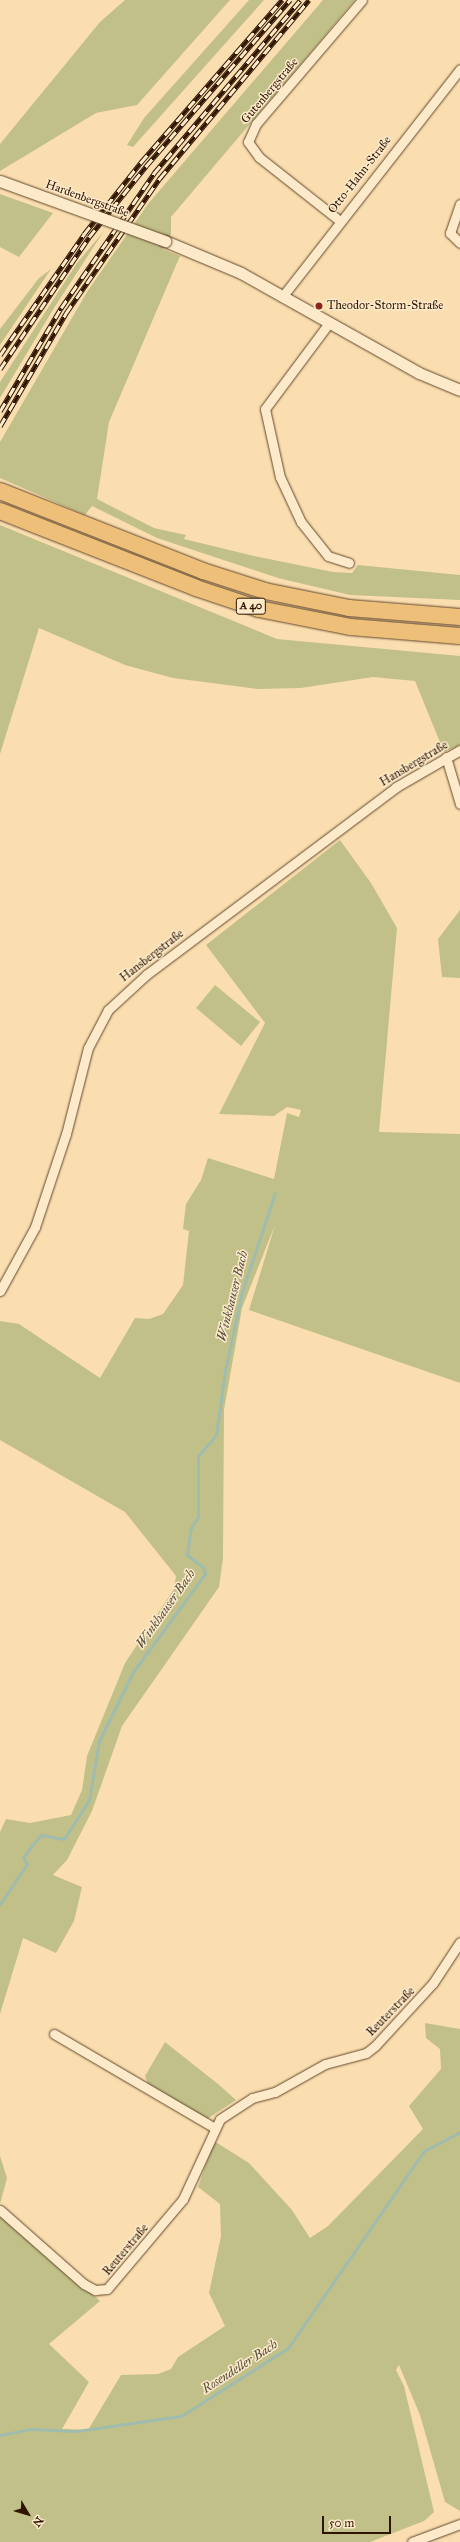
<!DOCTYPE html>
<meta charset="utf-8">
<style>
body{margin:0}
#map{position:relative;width:460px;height:2542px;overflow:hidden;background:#fbdeaf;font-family:"IM FELL Great Primer",serif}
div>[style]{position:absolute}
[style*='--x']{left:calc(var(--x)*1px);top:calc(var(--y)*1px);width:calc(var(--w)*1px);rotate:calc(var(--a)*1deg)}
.green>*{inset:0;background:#c1c088}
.stream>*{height:3px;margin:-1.5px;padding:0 1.5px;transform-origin:1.5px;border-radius:1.5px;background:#9fbcae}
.roads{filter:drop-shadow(0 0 1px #62472c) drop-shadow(0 0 1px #62472c)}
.minor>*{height:9px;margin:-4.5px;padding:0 4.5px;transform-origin:4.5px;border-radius:4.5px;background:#fceacb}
.tertiary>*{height:11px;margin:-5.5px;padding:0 5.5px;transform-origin:5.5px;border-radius:5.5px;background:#fceacb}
.motorway>*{height:16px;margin:-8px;padding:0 8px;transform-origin:8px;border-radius:8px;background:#eebf78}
.rail>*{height:4.5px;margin-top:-2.25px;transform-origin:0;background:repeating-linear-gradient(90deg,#fceacb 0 9px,#2f1500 0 18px);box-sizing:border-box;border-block:1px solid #2f1500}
.bridges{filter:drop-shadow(0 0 1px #62472c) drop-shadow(0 0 1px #62472c)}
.tertiary-bridge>*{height:11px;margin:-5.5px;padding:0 5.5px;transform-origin:5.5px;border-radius:5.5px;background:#fceacb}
.dots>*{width:11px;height:11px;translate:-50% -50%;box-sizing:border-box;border:2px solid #fceacb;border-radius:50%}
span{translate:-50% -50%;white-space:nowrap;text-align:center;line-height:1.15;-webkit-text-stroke:3px #fceacb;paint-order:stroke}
.shield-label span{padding:1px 3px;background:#fceacb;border:1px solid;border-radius:3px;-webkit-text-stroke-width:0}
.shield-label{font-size:11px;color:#2f1500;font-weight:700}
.street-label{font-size:12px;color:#2f1500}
.poi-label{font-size:12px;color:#2f1500}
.left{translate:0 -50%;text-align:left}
.water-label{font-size:13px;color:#564f3d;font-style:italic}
.north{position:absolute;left:8px;top:2494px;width:40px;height:40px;-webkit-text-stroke:3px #fceacb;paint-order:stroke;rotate:128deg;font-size:11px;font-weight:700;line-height:16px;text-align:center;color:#2f1500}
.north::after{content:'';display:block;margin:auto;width:14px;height:18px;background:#2f1500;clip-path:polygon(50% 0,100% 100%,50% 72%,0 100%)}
.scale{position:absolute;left:322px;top:2516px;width:69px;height:18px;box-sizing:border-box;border:2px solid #2f1500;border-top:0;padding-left:5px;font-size:12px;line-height:14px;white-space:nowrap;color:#2f1500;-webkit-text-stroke:3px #fceacb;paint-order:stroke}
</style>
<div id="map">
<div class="green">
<div style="clip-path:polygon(125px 0,230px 0,137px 105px,96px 113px,0 171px,0 144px,100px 22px)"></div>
<div style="clip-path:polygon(249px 0,264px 0,133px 147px,127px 145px,144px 118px)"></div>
<div style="clip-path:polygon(323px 0,355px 0,171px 217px,171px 234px,162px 249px,180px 256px,109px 422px,97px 499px,154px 528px,186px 535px,184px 539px,254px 556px,333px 572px,352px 573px,358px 565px,460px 575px,460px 600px,350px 595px,278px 578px,157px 538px,92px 506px,85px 515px,0 478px,0 442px,87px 292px,148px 204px)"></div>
<div style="clip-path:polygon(0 194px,53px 213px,19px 257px,0 247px)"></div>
<div style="clip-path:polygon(104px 231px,54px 308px,0 398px,0 382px,77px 263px)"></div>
<div style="clip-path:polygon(51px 269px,0 345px,0 329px,39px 278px)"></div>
<div style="clip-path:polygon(0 525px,277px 639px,460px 656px,460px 745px,444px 752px,415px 681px,373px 677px,301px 688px,257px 689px,173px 678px,125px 665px,39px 628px,0 754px)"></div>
<div style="clip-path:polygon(340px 840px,371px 883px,397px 928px,379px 1132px,460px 1134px,460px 1383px,249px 1310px,275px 1225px,242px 1308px,224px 1410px,223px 1558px,219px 1587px,122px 1726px,92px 1811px,67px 1860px,53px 1875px,82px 1887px,74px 1921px,56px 1953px,23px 1938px,0 2014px,0 1832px,6px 1819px,30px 1823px,71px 1815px,82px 1790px,87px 1756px,125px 1663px,174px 1589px,176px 1576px,125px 1512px,0 1440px,0 1321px,19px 1324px,100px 1378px,135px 1318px,149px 1319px,163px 1314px,183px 1285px,189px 1231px,183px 1229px,186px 1204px,201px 1180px,208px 1158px,274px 1179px,287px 1113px,299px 1117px,301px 1110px,287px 1107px,274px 1116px,219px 1114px,265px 1023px,206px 945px)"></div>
<div style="clip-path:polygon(460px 910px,460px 978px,442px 977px,438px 939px)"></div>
<div style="clip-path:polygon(215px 985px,260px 1022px,241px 1046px,196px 1008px)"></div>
<div style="clip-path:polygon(425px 2023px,460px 2029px,460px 2511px,445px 2502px,420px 2415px,399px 2365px,396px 2370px,404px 2386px,434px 2512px,424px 2521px,370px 2542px,0 2542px,0 2214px,100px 2301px,49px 2344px,89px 2382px,62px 2429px,88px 2430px,121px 2375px,158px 2374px,171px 2369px,178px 2357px,225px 2326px,209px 2293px,221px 2236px,220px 2204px,198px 2187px,214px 2141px,249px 2163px,292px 2210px,310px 2238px,328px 2226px,423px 2129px,409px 2106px,441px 2069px,440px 2049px,426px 2038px)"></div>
<div style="clip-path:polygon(165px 2042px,218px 2084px,236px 2100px,207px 2119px,149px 2086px,145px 2076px)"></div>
<div style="clip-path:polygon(0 2156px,7px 2178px,0 2204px)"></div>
</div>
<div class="stream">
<div style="--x:0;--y:1904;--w:48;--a:-56"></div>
<div style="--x:27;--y:1864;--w:7;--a:-124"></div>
<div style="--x:23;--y:1858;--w:16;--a:-55"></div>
<div style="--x:32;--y:1845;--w:13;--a:-48"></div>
<div style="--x:41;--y:1835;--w:23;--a:10"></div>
<div style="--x:64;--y:1839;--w:46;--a:-57.3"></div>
<div style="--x:89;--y:1800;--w:60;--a:-80.4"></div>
<div style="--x:99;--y:1741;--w:77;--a:-63.8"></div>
<div style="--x:133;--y:1672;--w:122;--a:-53.7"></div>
<div style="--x:205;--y:1574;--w:7;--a:-106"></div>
<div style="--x:203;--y:1567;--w:20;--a:-143"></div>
<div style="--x:187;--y:1555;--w:27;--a:-82"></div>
<div style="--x:191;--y:1528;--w:13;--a:-58"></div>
<div style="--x:198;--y:1517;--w:61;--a:-90"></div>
<div style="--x:198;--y:1456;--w:28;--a:-49"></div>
<div style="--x:216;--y:1435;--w:65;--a:-82"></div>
<div style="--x:225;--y:1371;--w:81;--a:-77.9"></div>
<div style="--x:242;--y:1292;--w:104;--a:-71.6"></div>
<div style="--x:0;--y:2435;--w:32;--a:-11"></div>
<div style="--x:31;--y:2429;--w:46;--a:2.5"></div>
<div style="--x:77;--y:2431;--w:105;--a:-8.2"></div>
<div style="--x:181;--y:2416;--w:127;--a:-32.4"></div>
<div style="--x:288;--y:2348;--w:239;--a:-55.4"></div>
<div style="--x:424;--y:2151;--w:41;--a:-27.8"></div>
</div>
<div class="roads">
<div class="minor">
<div style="--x:460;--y:204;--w:31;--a:109"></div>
<div style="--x:450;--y:233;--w:14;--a:45"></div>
<div style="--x:340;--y:221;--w:103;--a:-141.7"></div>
<div style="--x:259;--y:157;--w:19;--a:-126"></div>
<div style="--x:248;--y:142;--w:20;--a:-66"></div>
<div style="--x:256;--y:124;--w:163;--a:-49.5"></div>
<div style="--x:282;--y:297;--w:289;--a:-52"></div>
<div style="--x:329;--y:323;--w:107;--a:126.7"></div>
<div style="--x:265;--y:409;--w:70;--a:77.6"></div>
<div style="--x:280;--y:477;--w:50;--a:65"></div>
<div style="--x:301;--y:522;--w:43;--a:51.5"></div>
<div style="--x:328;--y:556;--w:22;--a:18"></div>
<div style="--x:446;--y:757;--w:49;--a:73.4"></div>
<div style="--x:0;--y:1291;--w:73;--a:-61.3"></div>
<div style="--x:35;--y:1227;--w:98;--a:-71.6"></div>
<div style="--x:66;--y:1134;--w:89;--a:-75.7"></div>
<div style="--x:88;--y:1048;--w:43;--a:-62.2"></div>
<div style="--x:108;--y:1010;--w:52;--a:-42.6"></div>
<div style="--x:146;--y:975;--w:313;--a:-36.9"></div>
<div style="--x:396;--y:787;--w:74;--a:-30"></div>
<div style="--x:54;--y:2034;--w:184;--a:30.3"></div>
<div style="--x:0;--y:2210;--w:112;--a:41.4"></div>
<div style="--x:84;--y:2284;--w:13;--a:29"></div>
<div style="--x:95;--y:2290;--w:12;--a:-5"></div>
<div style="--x:107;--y:2289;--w:118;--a:-49.8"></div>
<div style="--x:183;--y:2199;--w:88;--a:-65.2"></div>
<div style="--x:220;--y:2119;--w:38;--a:-33"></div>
<div style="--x:252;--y:2098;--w:24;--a:-15"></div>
<div style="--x:275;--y:2092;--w:57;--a:-29.2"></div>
<div style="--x:325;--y:2064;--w:42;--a:-15"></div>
<div style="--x:366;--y:2053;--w:11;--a:-38"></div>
<div style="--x:375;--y:2046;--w:86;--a:-47.4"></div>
<div style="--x:433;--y:1983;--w:49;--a:-56.6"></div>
<div style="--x:412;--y:2542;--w:51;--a:-20.6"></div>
</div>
<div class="tertiary">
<div style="--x:165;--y:241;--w:82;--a:22.8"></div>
<div style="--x:241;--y:273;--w:204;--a:29.3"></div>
<div style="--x:419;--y:373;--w:44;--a:22.5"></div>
</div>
<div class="motorway">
<div style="--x:0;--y:491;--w:218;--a:21.5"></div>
<div style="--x:203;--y:571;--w:65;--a:17.9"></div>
<div style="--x:265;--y:591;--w:86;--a:11.4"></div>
<div style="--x:349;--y:608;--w:111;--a:4.6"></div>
<div style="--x:0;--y:511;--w:211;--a:21.4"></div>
<div style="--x:196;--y:588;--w:66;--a:18.4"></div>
<div style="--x:259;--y:609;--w:94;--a:11.1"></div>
<div style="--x:351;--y:627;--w:109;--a:4.7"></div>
</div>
</div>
<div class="rail">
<div style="--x:0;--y:355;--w:147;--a:-55.2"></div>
<div style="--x:84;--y:234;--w:92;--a:-51.6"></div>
<div style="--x:141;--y:162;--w:215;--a:-49"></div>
<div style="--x:0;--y:369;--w:159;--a:-56"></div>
<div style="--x:89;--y:237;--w:91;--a:-51.2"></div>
<div style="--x:146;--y:166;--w:220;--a:-49.1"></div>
<div style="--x:0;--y:411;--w:120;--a:-59.4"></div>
<div style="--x:61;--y:308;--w:164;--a:-55.4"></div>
<div style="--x:154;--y:173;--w:226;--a:-49.8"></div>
<div style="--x:0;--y:426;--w:131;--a:-59.7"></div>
<div style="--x:66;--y:313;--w:165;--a:-55.2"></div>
<div style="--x:160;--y:178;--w:232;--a:-50.1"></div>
</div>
<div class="bridges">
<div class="tertiary-bridge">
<div style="--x:0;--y:181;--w:176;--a:20"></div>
</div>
</div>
<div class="dots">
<div style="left:319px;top:306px;background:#8f2418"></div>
</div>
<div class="shield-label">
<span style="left:251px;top:606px">A 40</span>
</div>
<div class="street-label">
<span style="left:270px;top:91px;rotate:-50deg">Gutenbergstraße</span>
<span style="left:360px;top:175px;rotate:-52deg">Otto-Hahn-Straße</span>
<span style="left:87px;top:199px;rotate:20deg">Hardenbergstraße</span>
<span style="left:414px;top:764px;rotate:-31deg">Hansbergstraße</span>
<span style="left:152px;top:956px;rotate:-38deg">Hansbergstraße</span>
<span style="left:391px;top:2012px;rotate:-46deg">Reuterstraße</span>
<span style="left:126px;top:2250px;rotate:-50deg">Reuterstraße</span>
</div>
<div class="poi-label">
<span class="left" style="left:327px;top:306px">Theodor-Storm-Straße</span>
</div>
<div class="water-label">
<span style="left:233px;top:1296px;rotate:-76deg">Winkhauser Bach</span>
<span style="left:166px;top:1609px;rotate:-55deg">Winkhauser Bach</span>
<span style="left:240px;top:2367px;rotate:-33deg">Rosendeller Bach</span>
</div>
<div class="north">N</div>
<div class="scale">50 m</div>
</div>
